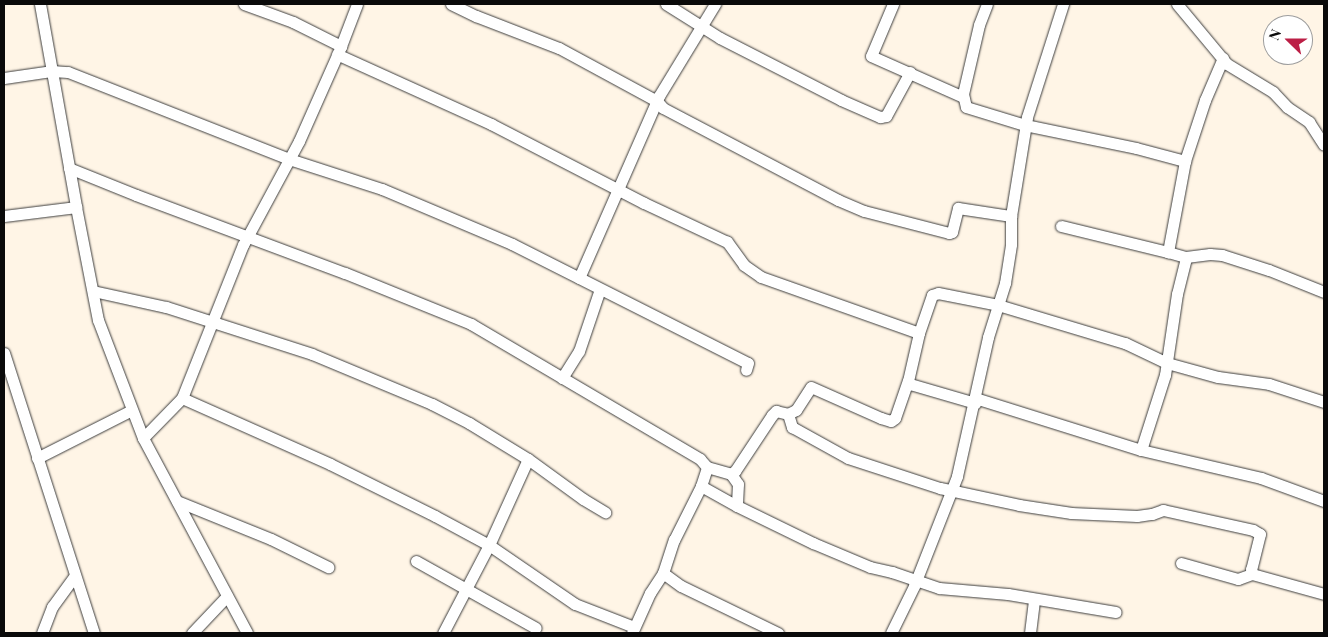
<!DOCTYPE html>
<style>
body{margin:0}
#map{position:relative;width:1328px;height:637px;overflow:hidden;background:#fff5e6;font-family:"Playfair Display",serif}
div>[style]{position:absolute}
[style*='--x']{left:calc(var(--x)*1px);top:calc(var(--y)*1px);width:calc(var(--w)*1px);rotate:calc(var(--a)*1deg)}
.roads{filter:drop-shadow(0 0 1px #3d3d3d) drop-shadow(0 0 1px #3d3d3d)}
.minor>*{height:11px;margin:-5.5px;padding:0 5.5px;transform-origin:5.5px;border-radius:5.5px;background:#fff}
span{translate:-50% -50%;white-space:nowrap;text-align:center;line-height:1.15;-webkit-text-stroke:5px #fff;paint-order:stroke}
.frame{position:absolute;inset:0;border:5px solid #0a0a0a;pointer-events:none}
.north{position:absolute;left:1263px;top:15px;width:50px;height:50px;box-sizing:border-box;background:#fff;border:1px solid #9d9d9d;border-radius:50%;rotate:292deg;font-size:14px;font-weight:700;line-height:20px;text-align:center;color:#0a0a0a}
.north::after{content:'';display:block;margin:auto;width:18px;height:22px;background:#bc1f46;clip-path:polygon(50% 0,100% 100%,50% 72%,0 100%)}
</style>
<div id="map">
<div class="roads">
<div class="minor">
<div style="--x:40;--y:4;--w:206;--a:79.9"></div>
<div style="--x:76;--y:207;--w:115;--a:79"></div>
<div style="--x:98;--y:320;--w:126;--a:69.1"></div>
<div style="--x:143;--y:438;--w:221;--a:61.9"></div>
<div style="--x:244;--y:4;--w:52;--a:20.2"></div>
<div style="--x:293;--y:22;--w:54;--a:26.6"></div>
<div style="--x:451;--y:4;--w:28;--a:26"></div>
<div style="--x:476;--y:16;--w:89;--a:21.1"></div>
<div style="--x:559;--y:48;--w:111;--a:28.4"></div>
<div style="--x:657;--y:101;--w:9;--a:49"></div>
<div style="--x:663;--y:108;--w:198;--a:27.7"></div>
<div style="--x:838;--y:200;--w:28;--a:23"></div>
<div style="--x:864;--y:211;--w:88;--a:14.5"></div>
<div style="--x:949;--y:233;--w:3;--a:-18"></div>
<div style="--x:952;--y:232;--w:25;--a:-76"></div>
<div style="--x:958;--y:208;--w:54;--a:8.6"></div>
<div style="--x:666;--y:4;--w:64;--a:32.2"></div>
<div style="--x:720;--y:38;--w:136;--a:27.1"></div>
<div style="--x:841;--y:100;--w:43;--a:23.6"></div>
<div style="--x:880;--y:117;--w:6;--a:-9"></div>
<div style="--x:886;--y:116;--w:50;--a:-61.4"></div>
<div style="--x:893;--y:4;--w:56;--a:112.9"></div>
<div style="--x:871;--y:56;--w:101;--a:24"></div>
<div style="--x:987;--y:4;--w:22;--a:111"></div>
<div style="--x:979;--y:25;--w:71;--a:103.1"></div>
<div style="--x:963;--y:94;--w:13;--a:77"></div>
<div style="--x:966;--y:107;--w:62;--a:17"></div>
<div style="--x:1025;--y:125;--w:113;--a:11.7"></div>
<div style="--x:1136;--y:148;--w:51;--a:14.9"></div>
<div style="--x:1177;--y:4;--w:78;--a:50.2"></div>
<div style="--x:1227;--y:64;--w:54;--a:31.3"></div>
<div style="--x:1273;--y:92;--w:21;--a:47"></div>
<div style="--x:1287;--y:107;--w:27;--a:34"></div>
<div style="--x:1309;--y:122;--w:27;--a:57"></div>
<div style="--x:1223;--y:58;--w:46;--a:113.2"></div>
<div style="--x:1205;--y:100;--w:64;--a:108.2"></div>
<div style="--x:1185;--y:161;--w:93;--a:100.6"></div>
<div style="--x:1168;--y:252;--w:19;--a:16"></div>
<div style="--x:1186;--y:257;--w:24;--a:-7"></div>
<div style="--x:1210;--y:254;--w:12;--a:5"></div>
<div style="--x:1222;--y:255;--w:49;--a:17.7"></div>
<div style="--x:1269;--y:270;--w:59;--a:21.8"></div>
<div style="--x:4;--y:78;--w:49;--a:-8.3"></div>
<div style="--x:52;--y:71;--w:16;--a:4"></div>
<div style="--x:68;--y:72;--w:238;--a:21.5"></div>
<div style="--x:289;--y:159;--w:98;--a:17.9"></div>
<div style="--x:382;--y:189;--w:141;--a:22.9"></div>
<div style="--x:512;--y:244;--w:264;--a:26.8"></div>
<div style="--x:748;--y:363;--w:7;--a:106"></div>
<div style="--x:69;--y:168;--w:72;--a:21.9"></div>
<div style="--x:136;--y:195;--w:223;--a:20.5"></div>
<div style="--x:345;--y:273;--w:136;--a:22"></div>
<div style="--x:471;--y:324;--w:266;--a:30.5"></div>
<div style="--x:700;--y:459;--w:11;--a:49"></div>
<div style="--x:707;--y:467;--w:25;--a:16"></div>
<div style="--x:731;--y:474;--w:5;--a:-37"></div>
<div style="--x:735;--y:471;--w:67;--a:-56.5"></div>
<div style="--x:772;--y:415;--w:6;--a:-45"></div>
<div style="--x:776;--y:411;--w:12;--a:14"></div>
<div style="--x:788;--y:414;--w:9;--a:-27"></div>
<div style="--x:796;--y:410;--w:27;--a:-57"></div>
<div style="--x:811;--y:387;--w:77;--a:23.9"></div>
<div style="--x:881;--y:418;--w:10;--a:17"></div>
<div style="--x:891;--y:421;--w:5;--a:-37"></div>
<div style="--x:895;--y:418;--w:39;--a:-71"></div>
<div style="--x:908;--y:381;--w:49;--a:-77.1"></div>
<div style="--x:919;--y:333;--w:168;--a:-160.5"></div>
<div style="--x:761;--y:277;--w:21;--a:-145"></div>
<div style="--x:744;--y:265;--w:29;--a:-126"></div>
<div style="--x:727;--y:242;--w:92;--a:-154.8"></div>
<div style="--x:644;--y:203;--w:172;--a:-152.7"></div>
<div style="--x:491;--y:124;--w:169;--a:-155.6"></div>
<div style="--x:4;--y:216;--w:73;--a:-7.1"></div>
<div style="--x:1061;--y:226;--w:110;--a:13.7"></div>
<div style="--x:579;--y:278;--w:199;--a:-66.3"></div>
<div style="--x:659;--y:96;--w:108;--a:-58.7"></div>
<div style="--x:93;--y:291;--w:75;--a:12.4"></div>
<div style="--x:166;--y:307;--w:153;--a:17.8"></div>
<div style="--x:312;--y:354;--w:130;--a:22.6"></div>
<div style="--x:432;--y:404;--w:42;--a:27.2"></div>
<div style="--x:469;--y:423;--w:69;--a:31.4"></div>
<div style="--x:528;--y:459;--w:94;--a:114.4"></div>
<div style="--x:489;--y:545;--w:99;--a:117.6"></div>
<div style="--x:919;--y:333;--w:40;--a:-71.1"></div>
<div style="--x:932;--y:295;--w:6;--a:-18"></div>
<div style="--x:938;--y:293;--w:61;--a:11.3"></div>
<div style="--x:998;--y:305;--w:133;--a:16.7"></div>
<div style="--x:1125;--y:343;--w:47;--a:25.5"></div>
<div style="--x:1167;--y:363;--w:53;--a:15.4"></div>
<div style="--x:1218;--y:377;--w:51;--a:7.8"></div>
<div style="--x:1269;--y:384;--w:58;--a:18.1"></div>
<div style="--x:4;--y:353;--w:294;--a:72.2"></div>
<div style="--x:562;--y:378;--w:32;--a:-58"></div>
<div style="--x:579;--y:351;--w:65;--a:-71.3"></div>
<div style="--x:908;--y:381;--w:4;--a:56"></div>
<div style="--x:910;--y:384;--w:68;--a:16.3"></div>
<div style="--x:182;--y:398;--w:162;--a:24"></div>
<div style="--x:330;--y:464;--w:117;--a:26.3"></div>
<div style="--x:435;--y:516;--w:61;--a:28.2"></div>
<div style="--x:489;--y:545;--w:104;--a:34.5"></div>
<div style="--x:575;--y:604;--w:63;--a:21.3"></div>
<div style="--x:975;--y:398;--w:174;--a:17.4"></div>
<div style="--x:1141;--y:450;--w:123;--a:13.1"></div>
<div style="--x:1261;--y:478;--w:67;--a:20.1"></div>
<div style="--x:788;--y:414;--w:14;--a:73"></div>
<div style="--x:792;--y:427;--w:64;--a:29"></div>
<div style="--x:848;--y:458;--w:97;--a:18.1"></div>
<div style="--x:940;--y:488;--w:81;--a:12.1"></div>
<div style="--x:1019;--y:505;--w:53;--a:8.7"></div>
<div style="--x:1071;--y:513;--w:66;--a:2.6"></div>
<div style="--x:1137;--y:516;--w:15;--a:-8"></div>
<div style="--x:1152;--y:514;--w:12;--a:-20"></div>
<div style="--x:1163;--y:510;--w:92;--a:12.5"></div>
<div style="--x:1253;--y:530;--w:8;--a:30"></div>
<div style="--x:1260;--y:534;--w:36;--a:104"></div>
<div style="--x:1251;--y:569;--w:5;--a:79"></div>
<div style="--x:1252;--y:574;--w:75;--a:15.5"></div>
<div style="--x:143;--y:438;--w:56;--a:-45.7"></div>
<div style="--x:182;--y:398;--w:165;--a:-68.3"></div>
<div style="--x:243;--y:245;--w:118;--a:-61.7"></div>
<div style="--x:299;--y:141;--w:104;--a:-66.1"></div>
<div style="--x:341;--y:46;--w:45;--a:-69.1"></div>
<div style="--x:1141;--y:450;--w:79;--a:-72.3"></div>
<div style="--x:1165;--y:375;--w:82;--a:-81.6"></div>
<div style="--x:1177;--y:294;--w:38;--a:-76"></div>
<div style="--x:37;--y:458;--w:106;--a:-26.8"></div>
<div style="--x:528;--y:459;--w:68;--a:36"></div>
<div style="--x:583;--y:499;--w:26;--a:31"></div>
<div style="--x:731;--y:474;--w:12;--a:55"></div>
<div style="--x:738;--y:484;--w:22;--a:93"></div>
<div style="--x:737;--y:506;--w:85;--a:26"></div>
<div style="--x:813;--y:543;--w:62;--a:22.8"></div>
<div style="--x:870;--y:567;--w:23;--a:13"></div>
<div style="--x:892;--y:572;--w:50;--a:18.8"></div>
<div style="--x:939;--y:588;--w:69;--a:5"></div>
<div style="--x:1008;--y:594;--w:109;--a:9.5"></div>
<div style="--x:701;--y:486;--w:41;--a:29.1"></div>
<div style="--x:177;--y:501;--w:101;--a:22"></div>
<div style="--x:271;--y:539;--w:64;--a:26.2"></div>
<div style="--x:416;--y:561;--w:137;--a:29.2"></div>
<div style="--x:1181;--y:563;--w:59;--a:15.7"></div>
<div style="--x:1238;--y:579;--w:15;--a:-20"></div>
<div style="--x:663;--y:573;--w:22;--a:36"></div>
<div style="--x:681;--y:586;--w:108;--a:25.9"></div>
<div style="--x:42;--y:633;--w:28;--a:-69"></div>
<div style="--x:52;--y:607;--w:39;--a:-54"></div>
<div style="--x:192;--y:633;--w:51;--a:-46.6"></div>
<div style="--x:632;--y:633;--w:44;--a:-65.8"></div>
<div style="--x:650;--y:593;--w:24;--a:-57"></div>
<div style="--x:663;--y:573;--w:35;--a:-72"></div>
<div style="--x:674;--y:540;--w:60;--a:-63.4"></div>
<div style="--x:701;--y:486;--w:20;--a:-72"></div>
<div style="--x:891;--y:633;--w:52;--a:-63.9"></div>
<div style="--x:914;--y:586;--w:118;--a:-68.6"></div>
<div style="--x:957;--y:476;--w:142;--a:-77.4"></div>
<div style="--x:988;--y:337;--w:57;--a:-72.5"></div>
<div style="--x:1005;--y:283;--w:39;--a:-81"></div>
<div style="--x:1011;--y:244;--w:28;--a:-90"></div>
<div style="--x:1011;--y:216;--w:100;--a:-80.8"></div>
<div style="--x:1027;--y:117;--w:119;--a:-72.3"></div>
<div style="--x:1030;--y:633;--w:34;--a:-83"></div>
</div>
</div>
<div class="frame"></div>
<div class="north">N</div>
</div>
